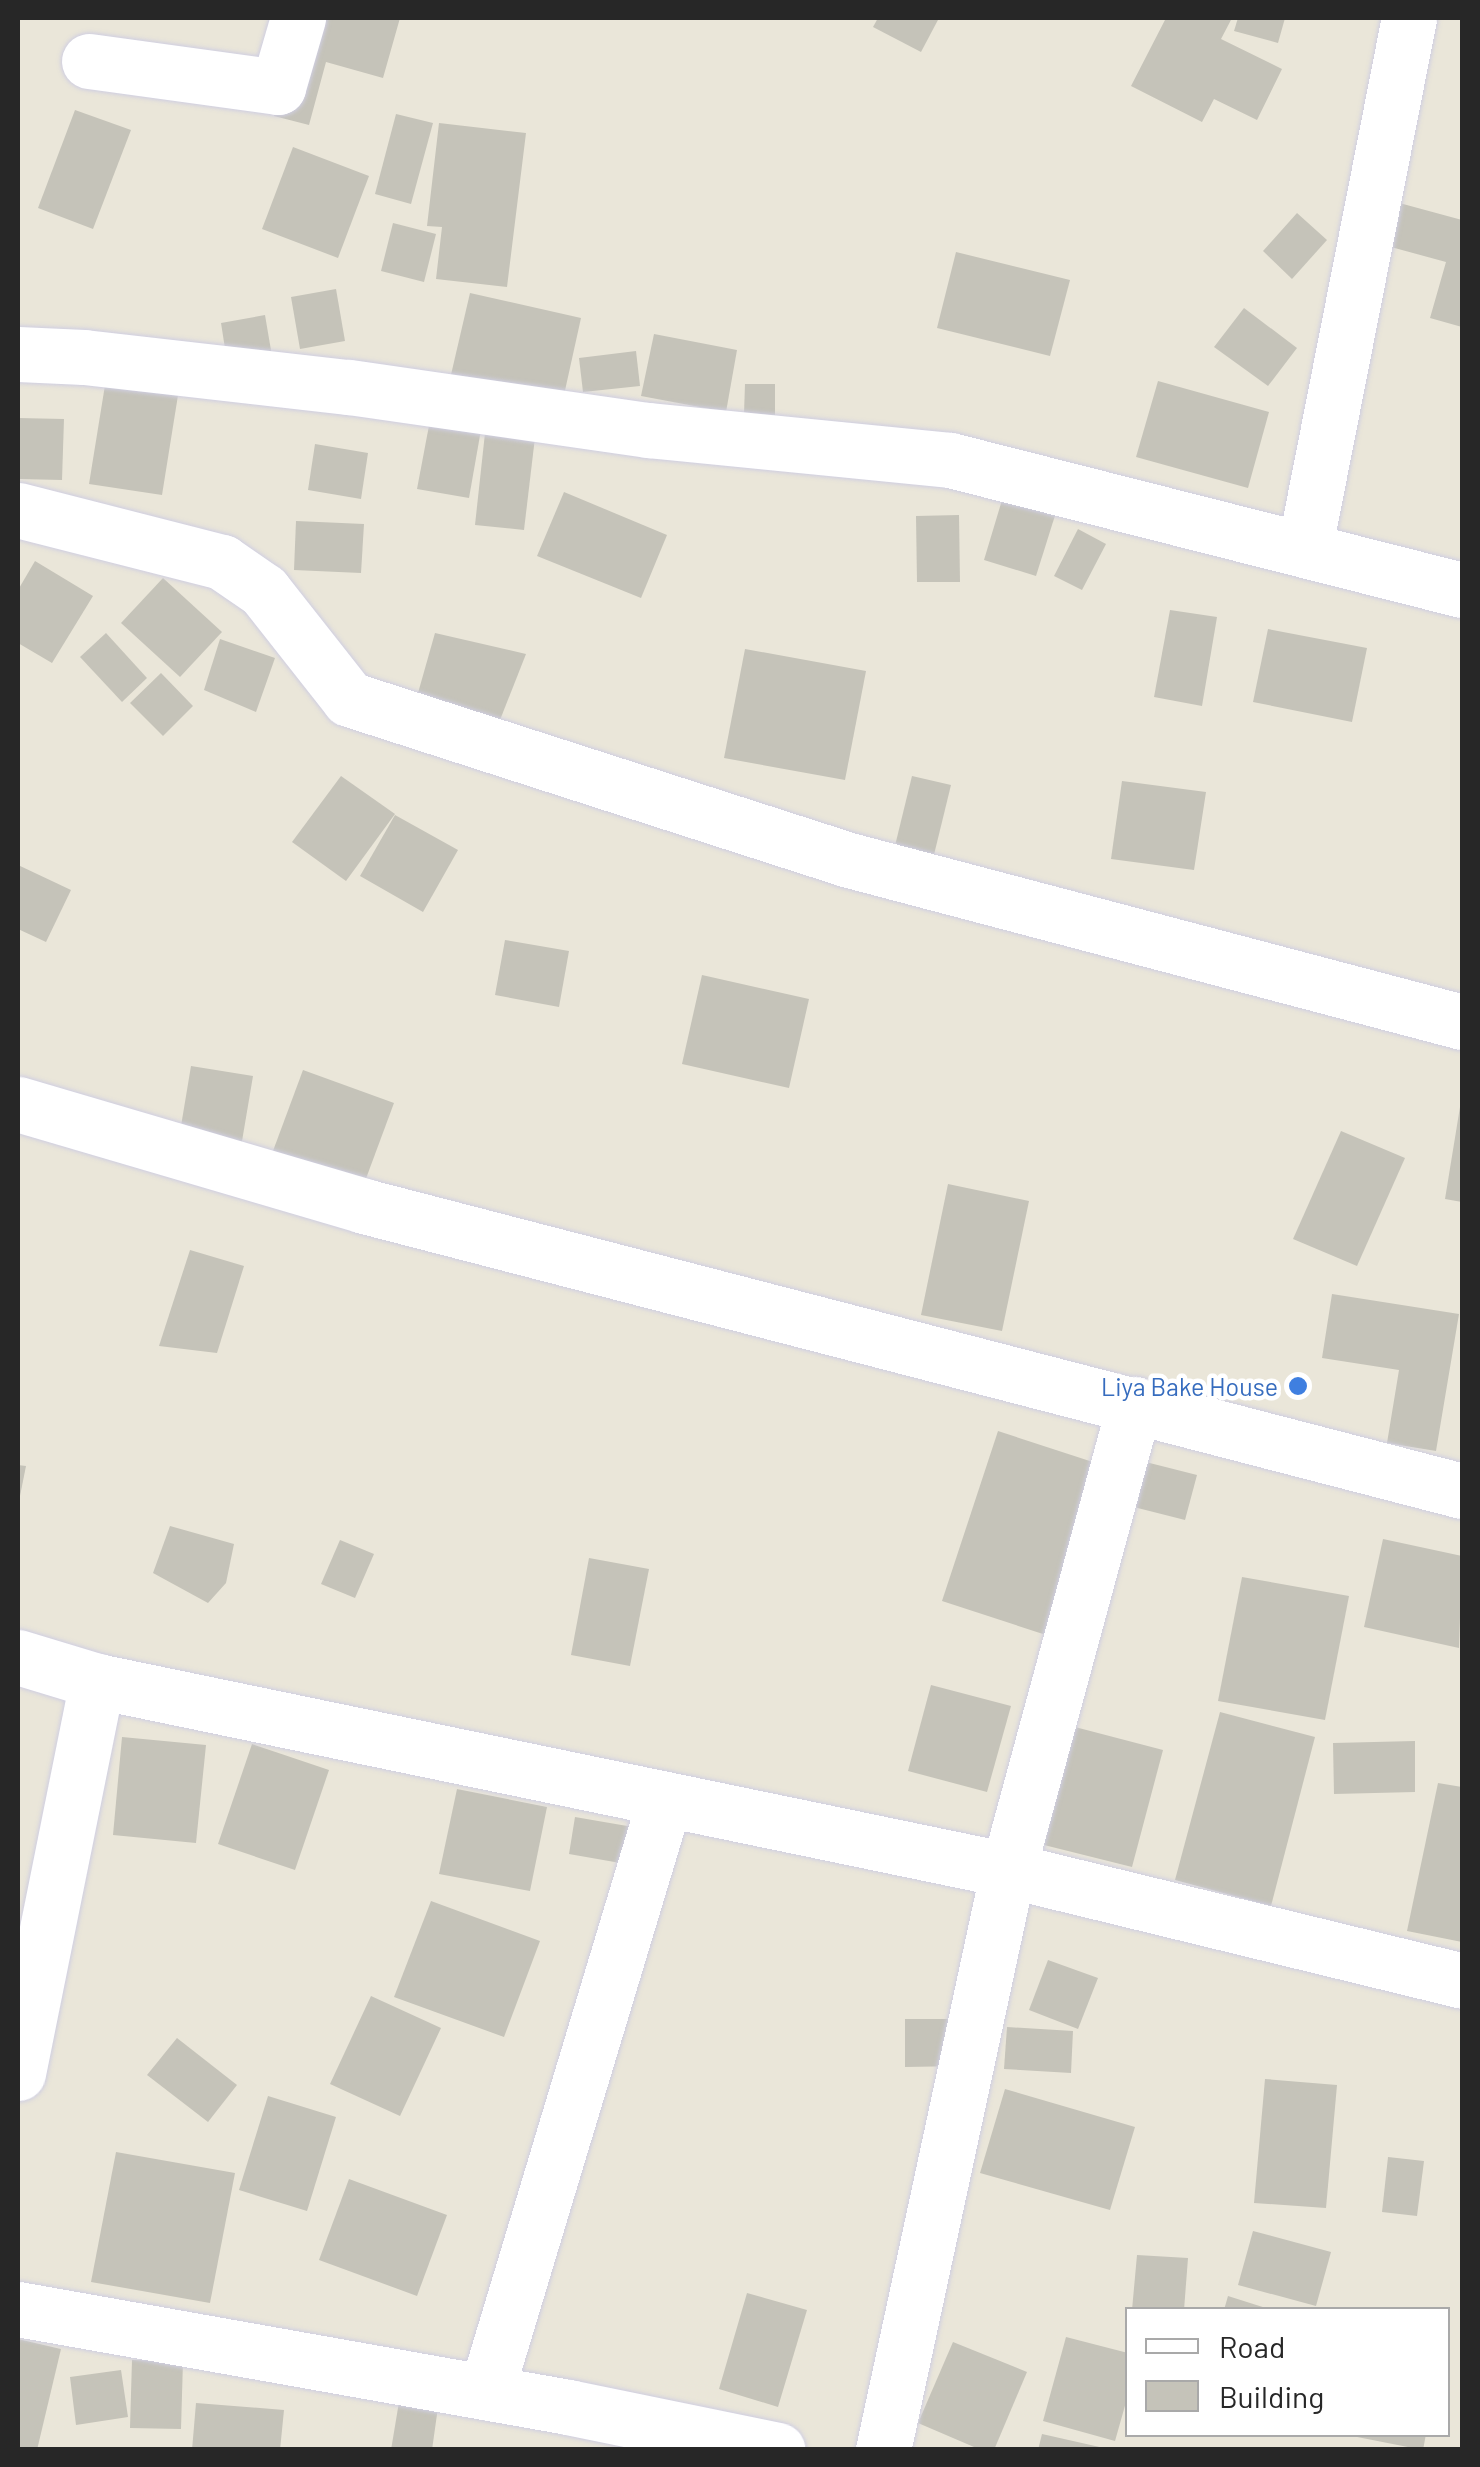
<!DOCTYPE html>
<style>
body{margin:0}
#map{position:relative;width:1480px;height:2467px;overflow:hidden;background:#eae6d9;font-family:Barlow,sans-serif}
div>[style]{position:absolute}
[style*='--x']{left:calc(var(--x)*1px);top:calc(var(--y)*1px);width:calc(var(--w)*1px);rotate:calc(var(--a)*1deg)}
.building>*{inset:0;background:#c5c3b9}
.roads{filter:drop-shadow(0 0 2px #cfcee1) drop-shadow(0 0 2px #cfcee1)}
.minor>*{height:55px;margin:-27.5px;padding:0 27.5px;transform-origin:27.5px;border-radius:27.5px;background:#fff}
.dots>*{width:28px;height:28px;translate:-50% -50%;box-sizing:border-box;border:5px solid #fff;border-radius:50%}
span{translate:-50% -50%;white-space:nowrap;text-align:center;line-height:1.15;-webkit-text-stroke:9px #fff;paint-order:stroke}
.shop-label{font-size:25px;color:#366cbe}
.right{translate:-100% -50%;text-align:right}
.frame{position:absolute;inset:0;border:20px solid #272727;pointer-events:none}
.legend{position:absolute;left:1125px;top:2307px;width:325px;height:130px;box-sizing:border-box;background:#fff;border:2px solid #a9a9a9;margin:0;padding:12px 18px;list-style:none;font-size:30px;color:#272727}
.legend li{display:flex;align-items:center;gap:20px;height:50px}
.legend b{width:50px;border:2px solid #a9a9a9}
</style>
<div id="map">
<div class="building">
<div style="clip-path:polygon(301px 18px,400px 18px,383px 78px,326px 62px,309px 125px,274px 116px)"></div>
<div style="clip-path:polygon(878px 18px,939px 18px,921px 52px,873px 27px)"></div>
<div style="clip-path:polygon(1166px 18px,1232px 18px,1221px 39px,1282px 69px,1257px 120px,1214px 99px,1202px 122px,1131px 86px)"></div>
<div style="clip-path:polygon(1238px 18px,1285px 18px,1278px 43px,1234px 31px)"></div>
<div style="clip-path:polygon(75px 110px,131px 130px,93px 229px,38px 208px)"></div>
<div style="clip-path:polygon(396px 114px,433px 123px,411px 204px,375px 194px)"></div>
<div style="clip-path:polygon(439px 123px,526px 133px,507px 287px,436px 279px,442px 227px,427px 226px)"></div>
<div style="clip-path:polygon(293px 147px,369px 176px,338px 258px,262px 229px)"></div>
<div style="clip-path:polygon(1392px 201px,1462px 220px,1462px 327px,1430px 318px,1446px 262px,1380px 244px)"></div>
<div style="clip-path:polygon(1297px 213px,1327px 240px,1292px 279px,1263px 251px)"></div>
<div style="clip-path:polygon(393px 223px,436px 234px,424px 282px,381px 271px)"></div>
<div style="clip-path:polygon(956px 252px,1070px 280px,1050px 356px,937px 328px)"></div>
<div style="clip-path:polygon(336px 289px,345px 341px,300px 349px,291px 297px)"></div>
<div style="clip-path:polygon(470px 293px,581px 318px,562px 404px,450px 379px)"></div>
<div style="clip-path:polygon(1244px 308px,1297px 348px,1268px 386px,1214px 347px)"></div>
<div style="clip-path:polygon(265px 315px,274px 368px,229px 374px,221px 323px)"></div>
<div style="clip-path:polygon(654px 334px,737px 350px,726px 412px,641px 396px)"></div>
<div style="clip-path:polygon(636px 351px,640px 386px,583px 392px,579px 358px)"></div>
<div style="clip-path:polygon(106px 379px,179px 389px,162px 495px,89px 484px)"></div>
<div style="clip-path:polygon(1158px 381px,1269px 412px,1248px 488px,1136px 457px)"></div>
<div style="clip-path:polygon(745px 384px,775px 384px,775px 415px,744px 414px)"></div>
<div style="clip-path:polygon(431px 415px,482px 424px,469px 498px,417px 489px)"></div>
<div style="clip-path:polygon(18px 418px,64px 419px,62px 480px,18px 479px)"></div>
<div style="clip-path:polygon(486px 424px,536px 429px,524px 530px,475px 525px)"></div>
<div style="clip-path:polygon(315px 444px,368px 453px,361px 499px,308px 490px)"></div>
<div style="clip-path:polygon(1005px 490px,1058px 506px,1036px 576px,984px 560px)"></div>
<div style="clip-path:polygon(564px 492px,667px 535px,641px 598px,537px 556px)"></div>
<div style="clip-path:polygon(959px 515px,960px 582px,917px 582px,916px 516px)"></div>
<div style="clip-path:polygon(296px 521px,364px 524px,361px 573px,294px 570px)"></div>
<div style="clip-path:polygon(1078px 529px,1106px 544px,1082px 590px,1054px 576px)"></div>
<div style="clip-path:polygon(35px 561px,93px 596px,52px 663px,18px 643px,18px 590px)"></div>
<div style="clip-path:polygon(163px 578px,222px 632px,180px 677px,121px 623px)"></div>
<div style="clip-path:polygon(1170px 610px,1217px 617px,1202px 706px,1154px 697px)"></div>
<div style="clip-path:polygon(1268px 629px,1367px 648px,1352px 722px,1253px 702px)"></div>
<div style="clip-path:polygon(106px 633px,147px 678px,122px 702px,80px 657px)"></div>
<div style="clip-path:polygon(435px 633px,526px 654px,500px 720px,418px 693px)"></div>
<div style="clip-path:polygon(220px 639px,275px 658px,256px 712px,204px 690px)"></div>
<div style="clip-path:polygon(745px 649px,866px 671px,845px 780px,724px 758px)"></div>
<div style="clip-path:polygon(161px 673px,193px 706px,163px 736px,130px 703px)"></div>
<div style="clip-path:polygon(341px 776px,395px 814px,346px 881px,292px 842px)"></div>
<div style="clip-path:polygon(912px 776px,951px 785px,931px 867px,892px 858px)"></div>
<div style="clip-path:polygon(1122px 781px,1206px 792px,1194px 870px,1111px 859px)"></div>
<div style="clip-path:polygon(395px 815px,458px 850px,423px 912px,360px 876px)"></div>
<div style="clip-path:polygon(18px 865px,71px 890px,46px 942px,18px 929px)"></div>
<div style="clip-path:polygon(505px 940px,569px 951px,559px 1007px,495px 995px)"></div>
<div style="clip-path:polygon(702px 975px,809px 999px,789px 1088px,682px 1064px)"></div>
<div style="clip-path:polygon(191px 1066px,253px 1076px,240px 1153px,178px 1144px)"></div>
<div style="clip-path:polygon(303px 1070px,394px 1103px,361px 1192px,270px 1159px)"></div>
<div style="clip-path:polygon(1460px 1107px,1462px 1107px,1462px 1202px,1445px 1199px)"></div>
<div style="clip-path:polygon(1341px 1131px,1405px 1158px,1357px 1266px,1293px 1239px)"></div>
<div style="clip-path:polygon(948px 1184px,1029px 1201px,1002px 1331px,921px 1315px)"></div>
<div style="clip-path:polygon(190px 1250px,244px 1266px,217px 1353px,159px 1346px)"></div>
<div style="clip-path:polygon(1332px 1294px,1459px 1314px,1436px 1451px,1387px 1443px,1399px 1370px,1322px 1358px)"></div>
<div style="clip-path:polygon(998px 1431px,1102px 1465px,1046px 1635px,942px 1601px)"></div>
<div style="clip-path:polygon(1130px 1458px,1197px 1475px,1185px 1520px,1118px 1503px)"></div>
<div style="clip-path:polygon(18px 1465px,26px 1466px,19px 1501px,18px 1501px)"></div>
<div style="clip-path:polygon(170px 1526px,234px 1544px,226px 1583px,208px 1603px,153px 1573px)"></div>
<div style="clip-path:polygon(1383px 1539px,1462px 1556px,1459px 1648px,1364px 1627px)"></div>
<div style="clip-path:polygon(340px 1540px,374px 1554px,355px 1598px,321px 1584px)"></div>
<div style="clip-path:polygon(589px 1558px,649px 1569px,630px 1666px,571px 1655px)"></div>
<div style="clip-path:polygon(1242px 1577px,1349px 1596px,1325px 1720px,1218px 1701px)"></div>
<div style="clip-path:polygon(931px 1685px,1011px 1706px,987px 1792px,908px 1771px)"></div>
<div style="clip-path:polygon(1220px 1712px,1315px 1737px,1271px 1906px,1175px 1880px)"></div>
<div style="clip-path:polygon(1075px 1727px,1163px 1750px,1132px 1867px,1044px 1845px)"></div>
<div style="clip-path:polygon(122px 1737px,206px 1745px,196px 1843px,113px 1835px)"></div>
<div style="clip-path:polygon(1415px 1741px,1415px 1792px,1334px 1794px,1333px 1743px)"></div>
<div style="clip-path:polygon(252px 1744px,329px 1770px,295px 1870px,218px 1844px)"></div>
<div style="clip-path:polygon(1438px 1783px,1462px 1787px,1462px 1942px,1407px 1931px)"></div>
<div style="clip-path:polygon(457px 1789px,547px 1807px,530px 1891px,439px 1874px)"></div>
<div style="clip-path:polygon(575px 1817px,633px 1827px,626px 1864px,569px 1854px)"></div>
<div style="clip-path:polygon(431px 1901px,540px 1941px,504px 2037px,394px 1997px)"></div>
<div style="clip-path:polygon(1048px 1960px,1098px 1978px,1078px 2029px,1029px 2010px)"></div>
<div style="clip-path:polygon(371px 1996px,441px 2028px,400px 2116px,330px 2084px)"></div>
<div style="clip-path:polygon(905px 2019px,962px 2019px,962px 2066px,905px 2067px)"></div>
<div style="clip-path:polygon(1007px 2027px,1073px 2031px,1071px 2073px,1004px 2069px)"></div>
<div style="clip-path:polygon(177px 2038px,237px 2085px,208px 2122px,147px 2075px)"></div>
<div style="clip-path:polygon(1265px 2079px,1337px 2085px,1326px 2208px,1254px 2203px)"></div>
<div style="clip-path:polygon(1005px 2089px,1135px 2127px,1110px 2210px,980px 2173px)"></div>
<div style="clip-path:polygon(268px 2096px,336px 2117px,307px 2211px,239px 2190px)"></div>
<div style="clip-path:polygon(116px 2152px,235px 2173px,210px 2303px,91px 2282px)"></div>
<div style="clip-path:polygon(1388px 2157px,1424px 2161px,1417px 2216px,1382px 2212px)"></div>
<div style="clip-path:polygon(349px 2179px,447px 2215px,417px 2296px,319px 2260px)"></div>
<div style="clip-path:polygon(1253px 2231px,1331px 2252px,1316px 2306px,1238px 2285px)"></div>
<div style="clip-path:polygon(1137px 2255px,1188px 2258px,1184px 2310px,1132px 2310px)"></div>
<div style="clip-path:polygon(747px 2293px,807px 2310px,778px 2407px,719px 2389px)"></div>
<div style="clip-path:polygon(1228px 2296px,1269px 2309px,1268px 2310px,1224px 2310px)"></div>
<div style="clip-path:polygon(1066px 2337px,1128px 2353px,1128px 2395px,1115px 2441px,1043px 2421px)"></div>
<div style="clip-path:polygon(18px 2339px,61px 2349px,37px 2450px,18px 2450px)"></div>
<div style="clip-path:polygon(953px 2342px,1027px 2372px,994px 2450px,981px 2450px,918px 2423px)"></div>
<div style="clip-path:polygon(132px 2360px,183px 2361px,181px 2429px,130px 2428px)"></div>
<div style="clip-path:polygon(121px 2370px,128px 2417px,76px 2425px,70px 2377px)"></div>
<div style="clip-path:polygon(399px 2402px,438px 2407px,432px 2450px,391px 2450px)"></div>
<div style="clip-path:polygon(196px 2403px,284px 2410px,280px 2450px,192px 2450px)"></div>
<div style="clip-path:polygon(1042px 2434px,1104px 2448px,1104px 2450px,1038px 2450px)"></div>
<div style="clip-path:polygon(1342px 2434px,1426px 2434px,1423px 2450px)"></div>
</div>
<div class="roads">
<div class="minor">
<div style="--x:89;--y:61;--w:191;--a:7.8"></div>
<div style="--x:278;--y:87;--w:72;--a:-73.8"></div>
<div style="--x:18;--y:354;--w:66;--a:2.6"></div>
<div style="--x:84;--y:357;--w:267;--a:6.5"></div>
<div style="--x:349;--y:387;--w:303;--a:8.2"></div>
<div style="--x:649;--y:430;--w:302;--a:5.7"></div>
<div style="--x:950;--y:460;--w:528;--a:14.25"></div>
<div style="--x:18;--y:510;--w:211;--a:14.3"></div>
<div style="--x:222;--y:562;--w:51;--a:34.6"></div>
<div style="--x:264;--y:591;--w:137;--a:51.8"></div>
<div style="--x:349;--y:699;--w:525;--a:17.85"></div>
<div style="--x:849;--y:860;--w:634;--a:14.8"></div>
<div style="--x:1305;--y:546;--w:538;--a:-78.86"></div>
<div style="--x:18;--y:1104;--w:361;--a:16.4"></div>
<div style="--x:364;--y:1206;--w:1134;--a:14.55"></div>
<div style="--x:18;--y:1657;--w:83;--a:16.9"></div>
<div style="--x:97;--y:1681;--w:930;--a:11.72"></div>
<div style="--x:1008;--y:1870;--w:467;--a:13.7"></div>
<div style="--x:18;--y:2073;--w:400;--a:-78.6"></div>
<div style="--x:18;--y:2309;--w:559;--a:10.1"></div>
<div style="--x:568;--y:2407;--w:214;--a:11.6"></div>
<div style="--x:486;--y:2392;--w:619;--a:-73.2"></div>
<div style="--x:883;--y:2450;--w:593;--a:-77.84"></div>
<div style="--x:1008;--y:1870;--w:483;--a:-74.8"></div>
</div>
</div>
<div class="dots">
<div style="left:1298px;top:1386px;background:#3f7fe0"></div>
</div>
<div class="shop-label">
<span class="right" style="left:1278px;top:1386px">Liya Bake House</span>
</div>
<div class="frame"></div>
<ul class="legend">
<li><b style="height:12px;background:#fff"></b>Road</li>
<li><b style="height:28px;background:#c5c3b9"></b>Building</li>
</ul>
</div>
